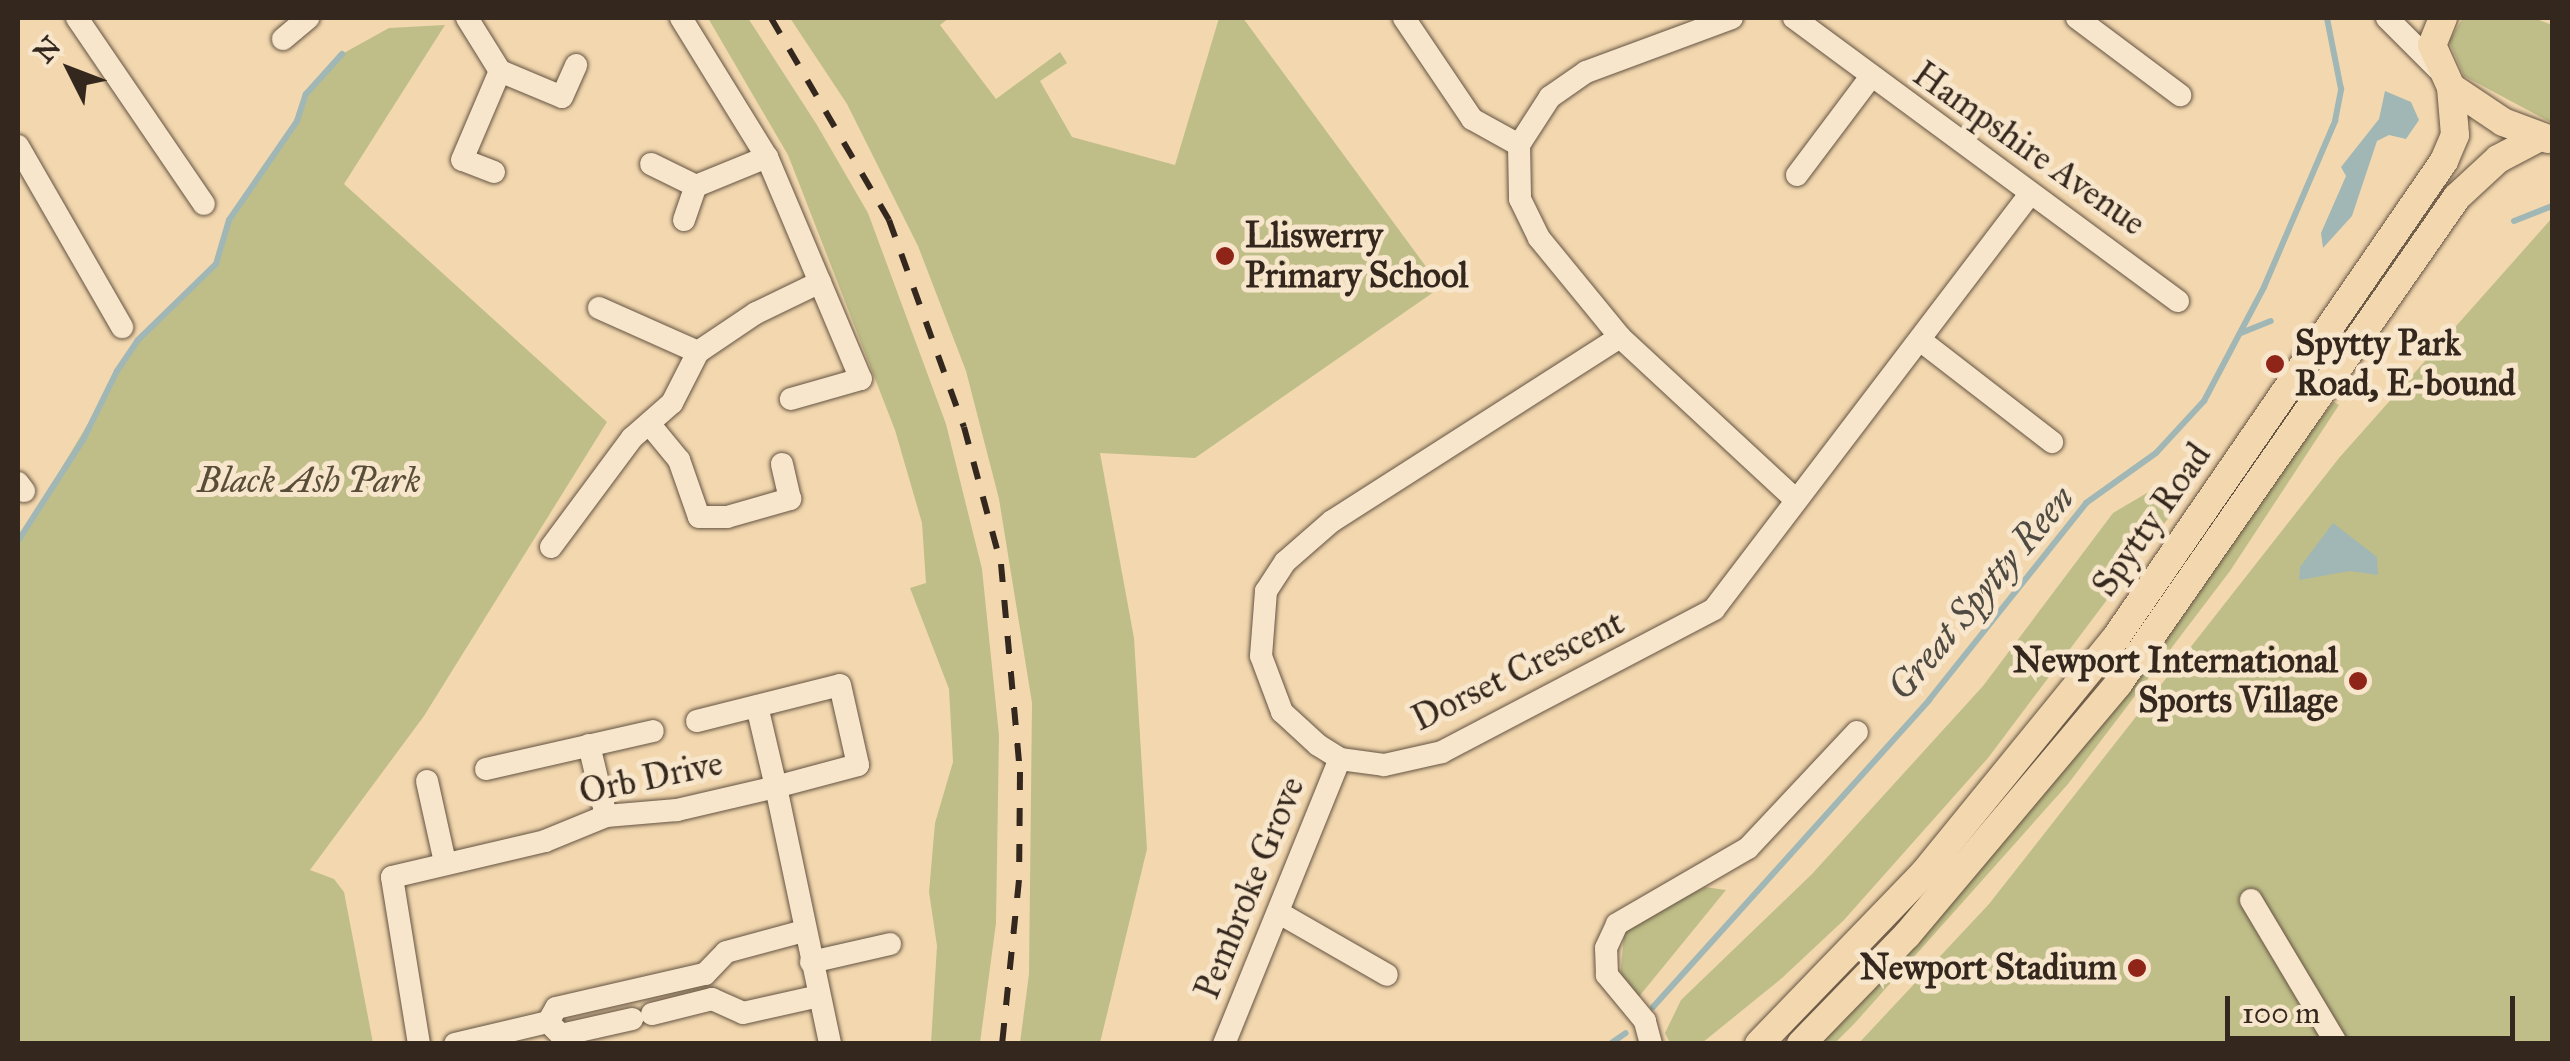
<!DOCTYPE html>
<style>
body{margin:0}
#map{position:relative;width:2570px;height:1061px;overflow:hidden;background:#f3d8af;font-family:"IM FELL Great Primer",serif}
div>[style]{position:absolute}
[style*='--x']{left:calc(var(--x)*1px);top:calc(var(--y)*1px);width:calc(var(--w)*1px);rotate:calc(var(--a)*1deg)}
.green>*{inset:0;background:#bfbe88}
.water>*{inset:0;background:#a0b7b6}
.stream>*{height:6px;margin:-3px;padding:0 3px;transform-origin:3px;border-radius:3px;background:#a0b7b6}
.roads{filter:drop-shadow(0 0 2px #645342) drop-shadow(0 0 2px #645342)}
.minor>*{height:22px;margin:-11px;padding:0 11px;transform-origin:11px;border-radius:11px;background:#f7e6cb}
.major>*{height:28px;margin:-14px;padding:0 14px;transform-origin:14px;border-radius:14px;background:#f3d8af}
.rail>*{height:6px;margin-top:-3px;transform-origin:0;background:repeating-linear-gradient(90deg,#34271d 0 18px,transparent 0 36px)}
.dots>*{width:28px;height:28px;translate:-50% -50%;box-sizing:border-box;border:5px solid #f7e6cb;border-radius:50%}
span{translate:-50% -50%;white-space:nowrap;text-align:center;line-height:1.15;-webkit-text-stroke:10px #f7e6cb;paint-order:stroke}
.street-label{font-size:35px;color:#34271d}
.poi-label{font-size:35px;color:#34271d;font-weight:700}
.left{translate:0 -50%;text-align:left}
.right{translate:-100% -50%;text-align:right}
.park-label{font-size:35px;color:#574d38;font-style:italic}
.water-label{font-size:38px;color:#4f4b43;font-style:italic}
.frame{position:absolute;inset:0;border:20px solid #34271d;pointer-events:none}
.north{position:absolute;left:20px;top:20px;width:100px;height:100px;-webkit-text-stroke:8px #f7e6cb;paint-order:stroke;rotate:312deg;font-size:28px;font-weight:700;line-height:40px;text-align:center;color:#34271d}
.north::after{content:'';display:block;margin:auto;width:35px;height:45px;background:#34271d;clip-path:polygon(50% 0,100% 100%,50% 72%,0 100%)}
.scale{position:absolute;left:2225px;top:996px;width:290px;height:45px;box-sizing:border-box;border:5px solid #34271d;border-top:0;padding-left:12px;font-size:30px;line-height:35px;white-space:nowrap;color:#34271d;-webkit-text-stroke:8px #f7e6cb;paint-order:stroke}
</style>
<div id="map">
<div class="green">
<div style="clip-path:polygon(708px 18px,748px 18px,817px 125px,868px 213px,946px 424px,982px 569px,999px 735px,996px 923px,980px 1043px,931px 1043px,937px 946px,929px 892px,935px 823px,953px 762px,949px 689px,910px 588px,926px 583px,922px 523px,895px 430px,788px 155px)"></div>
<div style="clip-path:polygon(790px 18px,949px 18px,940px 25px,996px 99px,1060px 52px,1067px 63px,1040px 81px,1072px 137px,1175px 165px,1219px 18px,1243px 18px,1441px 287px,1195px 458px,1100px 453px,1134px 638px,1147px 849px,1100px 1043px,1020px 1043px,1029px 974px,1032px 703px,999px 499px,966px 371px,918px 246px,847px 104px)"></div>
<div style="clip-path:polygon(2463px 18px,2534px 18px,2552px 25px,2552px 123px,2464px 76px,2449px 41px)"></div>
<div style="clip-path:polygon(445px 25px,344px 184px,607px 422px,424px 716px,310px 870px,334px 879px,344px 892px,373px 1043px,18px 1043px,18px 541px,138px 340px,216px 264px,229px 220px,297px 121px,306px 94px,342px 54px,389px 28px)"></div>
<div style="clip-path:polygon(2552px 218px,2552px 1043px,1858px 1044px,1989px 904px,2339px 458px)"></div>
<div style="clip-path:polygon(2334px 402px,2339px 405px,2230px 571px,2068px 784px,1854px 1024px,1835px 1043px,1812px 1044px)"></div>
<div style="clip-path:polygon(2157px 487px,2176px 495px,2170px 516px,1988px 758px,1844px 920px,1782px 978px,1702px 1043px,1670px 1043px,1665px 1033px,1681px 1000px,1812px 874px,1983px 686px,2113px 513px)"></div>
<div style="clip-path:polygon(1705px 887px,1726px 890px,1637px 999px,1620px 978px,1624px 935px,1633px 923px)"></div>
</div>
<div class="water">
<div style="clip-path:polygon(2385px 91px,2411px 102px,2419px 120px,2406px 139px,2389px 135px,2377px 141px,2352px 216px,2323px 248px,2321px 233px,2346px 176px,2341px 167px,2379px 119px)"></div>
<div style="clip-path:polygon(2333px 523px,2377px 557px,2378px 575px,2350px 571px,2299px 580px,2300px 567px)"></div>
</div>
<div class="stream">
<div style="--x:2514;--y:221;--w:41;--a:-21.5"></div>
<div style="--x:2241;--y:333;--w:32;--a:-22"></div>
<div style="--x:18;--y:541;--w:122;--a:-57.3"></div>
<div style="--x:84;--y:438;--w:75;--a:-63.8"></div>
<div style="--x:117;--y:371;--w:37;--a:-56"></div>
<div style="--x:138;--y:340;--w:109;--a:-44.3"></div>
<div style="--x:216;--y:264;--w:46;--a:-73.5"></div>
<div style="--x:229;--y:220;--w:120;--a:-55.5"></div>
<div style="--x:297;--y:121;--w:28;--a:-72"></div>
<div style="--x:306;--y:94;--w:54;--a:-48"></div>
<div style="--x:1653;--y:1007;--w:413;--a:-48"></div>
<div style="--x:1929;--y:700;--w:252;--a:-51.4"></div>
<div style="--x:2086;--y:503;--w:86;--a:-35.5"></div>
<div style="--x:2156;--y:453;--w:71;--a:-47.3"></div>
<div style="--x:2204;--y:401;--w:129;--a:-62.2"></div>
<div style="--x:2264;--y:287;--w:181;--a:-66.8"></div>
<div style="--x:2335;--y:121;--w:33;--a:-79"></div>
<div style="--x:2341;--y:89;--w:72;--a:-101.2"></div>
<div style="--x:1610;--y:1044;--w:19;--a:-35"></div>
</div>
<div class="roads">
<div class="minor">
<div style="--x:77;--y:18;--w:225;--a:55.7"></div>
<div style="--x:467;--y:18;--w:62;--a:58.1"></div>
<div style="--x:500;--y:71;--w:67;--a:22.8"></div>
<div style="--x:562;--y:97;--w:35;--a:-66"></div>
<div style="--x:681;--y:18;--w:163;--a:58.3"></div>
<div style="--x:767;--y:157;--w:241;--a:67.1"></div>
<div style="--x:861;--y:379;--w:73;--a:164.1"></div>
<div style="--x:1404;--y:18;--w:122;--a:56"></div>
<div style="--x:1472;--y:119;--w:54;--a:29"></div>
<div style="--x:1732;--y:18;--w:156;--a:159.7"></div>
<div style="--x:1586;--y:72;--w:44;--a:145.2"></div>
<div style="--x:1550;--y:97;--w:57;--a:122.9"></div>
<div style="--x:1519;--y:145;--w:54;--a:88.9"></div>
<div style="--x:1520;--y:199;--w:43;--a:64"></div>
<div style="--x:1539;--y:238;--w:128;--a:50.7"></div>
<div style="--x:1620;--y:337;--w:240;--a:42.8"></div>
<div style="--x:1794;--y:18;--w:477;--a:36.4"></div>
<div style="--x:2077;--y:18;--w:129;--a:36.8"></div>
<div style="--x:2387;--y:18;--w:71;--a:45"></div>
<div style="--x:283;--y:39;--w:33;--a:-40"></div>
<div style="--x:18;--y:146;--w:209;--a:60.1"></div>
<div style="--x:651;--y:164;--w:50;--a:26.1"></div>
<div style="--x:696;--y:186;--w:77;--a:-22.2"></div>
<div style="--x:494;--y:172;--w:34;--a:-159"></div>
<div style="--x:462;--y:160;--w:97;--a:-66.9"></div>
<div style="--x:1797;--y:175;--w:120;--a:-53.1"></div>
<div style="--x:684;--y:220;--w:36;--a:-71"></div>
<div style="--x:599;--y:308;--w:108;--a:24"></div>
<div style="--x:1620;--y:337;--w:342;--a:147.4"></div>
<div style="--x:1332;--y:521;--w:62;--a:138.9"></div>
<div style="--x:1285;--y:562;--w:35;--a:123"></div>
<div style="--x:1266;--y:591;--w:65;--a:94.4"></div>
<div style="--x:1261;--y:656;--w:60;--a:69.4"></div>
<div style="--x:1282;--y:712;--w:49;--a:42.5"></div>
<div style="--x:1318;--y:745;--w:26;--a:32"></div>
<div style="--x:1340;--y:759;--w:44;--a:7.8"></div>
<div style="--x:1384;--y:765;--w:59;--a:-12.6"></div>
<div style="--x:1442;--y:752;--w:307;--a:-27.7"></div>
<div style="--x:1714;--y:609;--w:522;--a:-52.71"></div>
<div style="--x:1920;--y:340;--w:167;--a:37.7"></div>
<div style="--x:651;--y:426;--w:44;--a:50.5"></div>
<div style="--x:679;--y:460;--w:60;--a:70.7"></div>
<div style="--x:699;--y:517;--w:28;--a:0"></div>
<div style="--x:727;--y:517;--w:66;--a:-15.9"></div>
<div style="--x:790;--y:499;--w:36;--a:-103"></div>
<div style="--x:18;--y:483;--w:10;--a:53"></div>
<div style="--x:551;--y:547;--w:136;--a:-53.4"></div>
<div style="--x:632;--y:438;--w:53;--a:-41.2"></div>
<div style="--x:672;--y:403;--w:57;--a:-63"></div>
<div style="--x:698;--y:352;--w:70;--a:-33.9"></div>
<div style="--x:756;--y:313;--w:71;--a:-25.8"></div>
<div style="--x:697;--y:721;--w:147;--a:-14.1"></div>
<div style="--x:840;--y:685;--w:82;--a:77.3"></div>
<div style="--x:858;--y:765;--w:85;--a:165"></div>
<div style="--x:776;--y:787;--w:83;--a:-103.2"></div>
<div style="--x:589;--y:745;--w:73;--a:76.5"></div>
<div style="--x:486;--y:769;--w:171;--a:-12.8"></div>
<div style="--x:427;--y:781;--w:83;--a:77.5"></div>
<div style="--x:2251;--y:900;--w:168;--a:59.2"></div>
<div style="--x:1281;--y:914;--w:122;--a:29.9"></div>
<div style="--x:811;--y:962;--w:81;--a:-12.8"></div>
<div style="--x:652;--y:1014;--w:62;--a:-14"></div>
<div style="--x:712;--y:999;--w:34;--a:24"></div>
<div style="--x:743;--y:1013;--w:78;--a:-12.6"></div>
<div style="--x:548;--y:1022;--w:18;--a:45"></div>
<div style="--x:561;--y:1035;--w:73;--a:-12.7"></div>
<div style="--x:419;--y:1044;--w:169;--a:-99.2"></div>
<div style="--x:392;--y:877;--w:157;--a:-13.2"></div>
<div style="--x:545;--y:841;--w:66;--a:-22.3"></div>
<div style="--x:606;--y:816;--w:71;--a:-4.8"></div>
<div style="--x:677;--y:810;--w:102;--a:-13.1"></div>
<div style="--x:776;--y:787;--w:263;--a:78.1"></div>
<div style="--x:455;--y:1044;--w:96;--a:-13.3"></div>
<div style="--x:548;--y:1022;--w:16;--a:-60"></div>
<div style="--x:556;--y:1008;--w:153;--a:-12.9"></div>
<div style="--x:705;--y:974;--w:30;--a:-46"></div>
<div style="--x:726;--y:952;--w:81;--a:-15.1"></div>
<div style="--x:1224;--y:1044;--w:308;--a:-67.9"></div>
<div style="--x:1651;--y:1044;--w:24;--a:-105"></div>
<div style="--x:1645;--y:1021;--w:60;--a:-129.6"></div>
<div style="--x:1607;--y:975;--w:27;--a:-92"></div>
<div style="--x:1606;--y:948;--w:26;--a:-65"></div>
<div style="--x:1617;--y:924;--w:151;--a:-30.1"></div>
<div style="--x:1748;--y:848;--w:159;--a:-46.8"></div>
</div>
<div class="major">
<div style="--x:2443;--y:18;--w:29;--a:112"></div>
<div style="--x:2432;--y:45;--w:46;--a:65.7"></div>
<div style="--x:2451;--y:87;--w:63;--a:33.9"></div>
<div style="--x:2503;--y:122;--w:48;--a:20.7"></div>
<div style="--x:1759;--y:1044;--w:238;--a:-46"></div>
<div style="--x:1924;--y:873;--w:302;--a:-50.8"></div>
<div style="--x:2115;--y:639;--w:580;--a:-55.46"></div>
<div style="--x:2444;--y:161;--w:28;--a:-67"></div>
<div style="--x:2455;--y:135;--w:48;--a:-94.8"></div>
<div style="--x:1801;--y:1044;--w:152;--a:-45.8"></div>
<div style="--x:1907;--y:935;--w:328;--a:-49.9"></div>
<div style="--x:2118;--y:684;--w:593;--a:-55.16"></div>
<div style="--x:2457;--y:197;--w:56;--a:-42.8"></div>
<div style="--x:2498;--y:159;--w:45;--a:-27.7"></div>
</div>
</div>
<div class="rail">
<div style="--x:771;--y:18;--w:234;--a:59.7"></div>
<div style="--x:889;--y:220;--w:220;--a:70.1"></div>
<div style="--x:964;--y:427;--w:142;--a:74.9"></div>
<div style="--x:1001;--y:564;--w:209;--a:84.8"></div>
<div style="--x:1020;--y:772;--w:108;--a:90.5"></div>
<div style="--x:1019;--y:880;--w:165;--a:95.9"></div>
</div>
<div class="dots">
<div style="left:1225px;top:256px;background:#8f2418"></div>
<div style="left:2275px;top:364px;background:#8f2418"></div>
<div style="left:2358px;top:681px;background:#8f2418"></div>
<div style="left:2137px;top:968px;background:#8f2418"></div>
</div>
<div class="street-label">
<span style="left:2029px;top:149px;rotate:35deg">Hampshire Avenue</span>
<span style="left:2152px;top:520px;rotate:-55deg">Spytty Road</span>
<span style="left:1518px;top:671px;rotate:-26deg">Dorset Crescent</span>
<span style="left:651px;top:778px;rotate:-12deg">Orb Drive</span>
<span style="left:1250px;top:888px;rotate:-68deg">Pembroke Grove</span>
</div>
<div class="poi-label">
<span class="left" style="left:1245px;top:256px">Lliswerry<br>Primary School</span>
<span class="left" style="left:2295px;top:364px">Spytty Park<br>Road, E-bound</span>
<span class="right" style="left:2338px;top:681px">Newport International<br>Sports Village</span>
<span class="right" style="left:2117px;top:968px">Newport Stadium</span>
</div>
<div class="park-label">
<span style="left:309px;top:481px">Black Ash Park</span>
</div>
<div class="water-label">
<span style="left:1981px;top:593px;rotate:-50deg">Great Spytty Reen</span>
</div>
<div class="frame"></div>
<div class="north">N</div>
<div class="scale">100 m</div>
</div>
